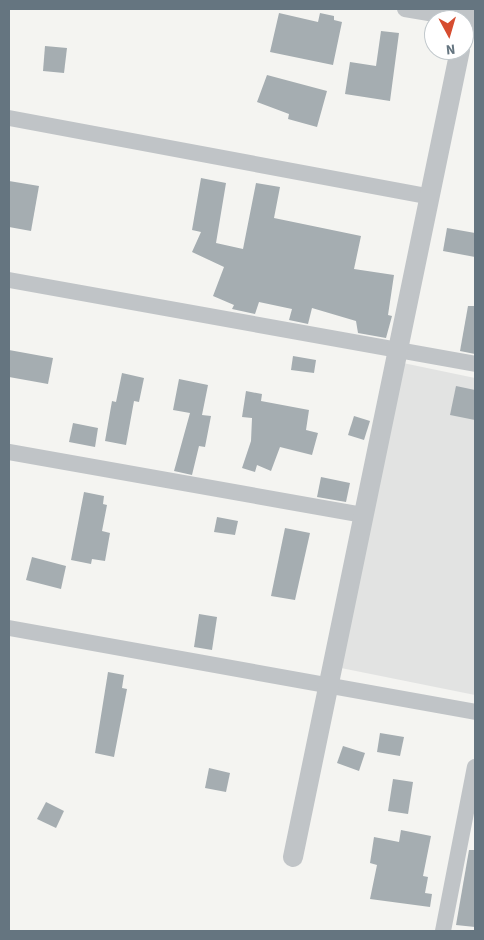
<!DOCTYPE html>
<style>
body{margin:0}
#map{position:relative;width:484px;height:940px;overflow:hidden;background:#f4f4f1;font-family:"Source Sans 3",sans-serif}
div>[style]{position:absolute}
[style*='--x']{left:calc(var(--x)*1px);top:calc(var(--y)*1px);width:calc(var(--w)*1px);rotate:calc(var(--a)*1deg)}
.built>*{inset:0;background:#e2e3e2}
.building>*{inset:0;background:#a5adb1}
.minor>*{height:16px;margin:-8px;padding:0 8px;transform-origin:8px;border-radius:8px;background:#c0c4c7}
.tertiary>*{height:20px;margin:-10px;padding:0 10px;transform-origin:10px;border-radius:10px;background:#c0c4c7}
span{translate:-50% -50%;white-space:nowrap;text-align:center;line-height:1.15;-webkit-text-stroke:5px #fff;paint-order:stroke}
.frame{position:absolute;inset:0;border:10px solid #657580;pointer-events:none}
.north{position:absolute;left:424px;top:10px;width:50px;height:50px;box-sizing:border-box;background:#fff;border:1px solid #c1c8cc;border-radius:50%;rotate:174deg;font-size:14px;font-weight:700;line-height:20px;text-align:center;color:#657580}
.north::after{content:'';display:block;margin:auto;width:18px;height:22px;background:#d64d30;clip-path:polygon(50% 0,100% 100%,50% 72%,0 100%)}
</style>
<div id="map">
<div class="built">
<div style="clip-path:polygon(403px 363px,475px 378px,475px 695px,341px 668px)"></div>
</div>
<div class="building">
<div style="clip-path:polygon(279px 13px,318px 22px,320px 13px,334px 16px,334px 20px,342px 22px,333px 65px,270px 52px)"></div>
<div style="clip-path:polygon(381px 31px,399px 33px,390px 101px,345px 94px,350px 62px,376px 66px)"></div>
<div style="clip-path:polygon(45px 46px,67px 48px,64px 73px,43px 71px)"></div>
<div style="clip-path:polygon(267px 75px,327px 91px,317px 127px,288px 119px,289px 114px,257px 102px)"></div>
<div style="clip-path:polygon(201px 178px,226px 183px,216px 243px,243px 249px,256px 183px,280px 187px,274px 218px,361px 236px,354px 269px,394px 275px,388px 315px,392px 316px,386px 338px,358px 333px,356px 321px,312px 308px,308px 324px,289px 320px,292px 309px,259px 302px,255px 314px,232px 309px,234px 305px,213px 296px,224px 267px,192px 252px,201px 232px,192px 230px)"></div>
<div style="clip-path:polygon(9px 181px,39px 186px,31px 231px,9px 227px)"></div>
<div style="clip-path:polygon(447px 228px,475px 233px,475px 257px,443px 251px)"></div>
<div style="clip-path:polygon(468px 306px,475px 306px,475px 354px,460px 351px)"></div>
<div style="clip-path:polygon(9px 350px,53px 358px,48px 384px,9px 377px)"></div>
<div style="clip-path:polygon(293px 356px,316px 360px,314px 373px,291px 370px)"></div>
<div style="clip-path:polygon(122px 373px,144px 378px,139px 402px,134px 401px,126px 445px,105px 441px,112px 401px,116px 402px)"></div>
<div style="clip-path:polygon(179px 379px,208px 385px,202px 415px,211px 416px,205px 447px,199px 446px,192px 475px,174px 471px,190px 413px,173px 410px)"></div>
<div style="clip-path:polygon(456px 386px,475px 390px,475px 420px,450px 415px)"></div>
<div style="clip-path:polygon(246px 391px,262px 394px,261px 401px,309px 410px,306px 430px,318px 433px,312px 455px,280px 447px,271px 471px,257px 465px,255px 472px,242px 468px,251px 441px,252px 418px,242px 417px)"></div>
<div style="clip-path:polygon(354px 416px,370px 421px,364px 440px,348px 435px)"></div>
<div style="clip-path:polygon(73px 423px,98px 428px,95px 447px,69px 442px)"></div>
<div style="clip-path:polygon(321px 477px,350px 483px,346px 502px,317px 497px)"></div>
<div style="clip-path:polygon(84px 492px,104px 496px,103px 504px,107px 505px,102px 531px,110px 533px,105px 561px,92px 559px,91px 564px,71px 560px)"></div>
<div style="clip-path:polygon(217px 517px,238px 521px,235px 535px,214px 532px)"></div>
<div style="clip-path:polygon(285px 528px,310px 533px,295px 600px,271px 596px)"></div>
<div style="clip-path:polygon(32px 557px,66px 566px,61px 589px,26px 580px)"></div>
<div style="clip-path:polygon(199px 614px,217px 617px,212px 650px,194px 647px)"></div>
<div style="clip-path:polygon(108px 672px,124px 675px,122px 688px,127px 689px,114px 757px,95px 753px)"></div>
<div style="clip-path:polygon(380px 733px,404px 737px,400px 756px,377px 752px)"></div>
<div style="clip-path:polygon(343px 746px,365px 753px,359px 771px,337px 763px)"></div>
<div style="clip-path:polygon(209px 768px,230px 773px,226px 792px,205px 788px)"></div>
<div style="clip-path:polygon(393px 779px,413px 782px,408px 814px,388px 811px)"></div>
<div style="clip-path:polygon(46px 802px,64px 811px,56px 828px,37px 819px)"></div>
<div style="clip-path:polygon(401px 830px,431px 836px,423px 876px,428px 877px,425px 893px,432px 894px,430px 907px,370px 899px,377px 865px,370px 863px,374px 837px,399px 842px)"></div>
<div style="clip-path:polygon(469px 850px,475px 850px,475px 927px,456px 925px)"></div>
</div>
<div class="minor">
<div style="--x:405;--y:9;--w:71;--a:9.7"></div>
<div style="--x:9;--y:118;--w:428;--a:10.6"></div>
<div style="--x:9;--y:280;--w:474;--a:10.2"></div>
<div style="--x:9;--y:452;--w:359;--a:10.1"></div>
<div style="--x:9;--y:628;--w:474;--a:10.2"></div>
<div style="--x:443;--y:931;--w:167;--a:-79"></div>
</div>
<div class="tertiary">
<div style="--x:464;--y:32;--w:23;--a:-80"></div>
<div style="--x:293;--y:857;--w:824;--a:-78.31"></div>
</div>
<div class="frame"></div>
<div class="north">N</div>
</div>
